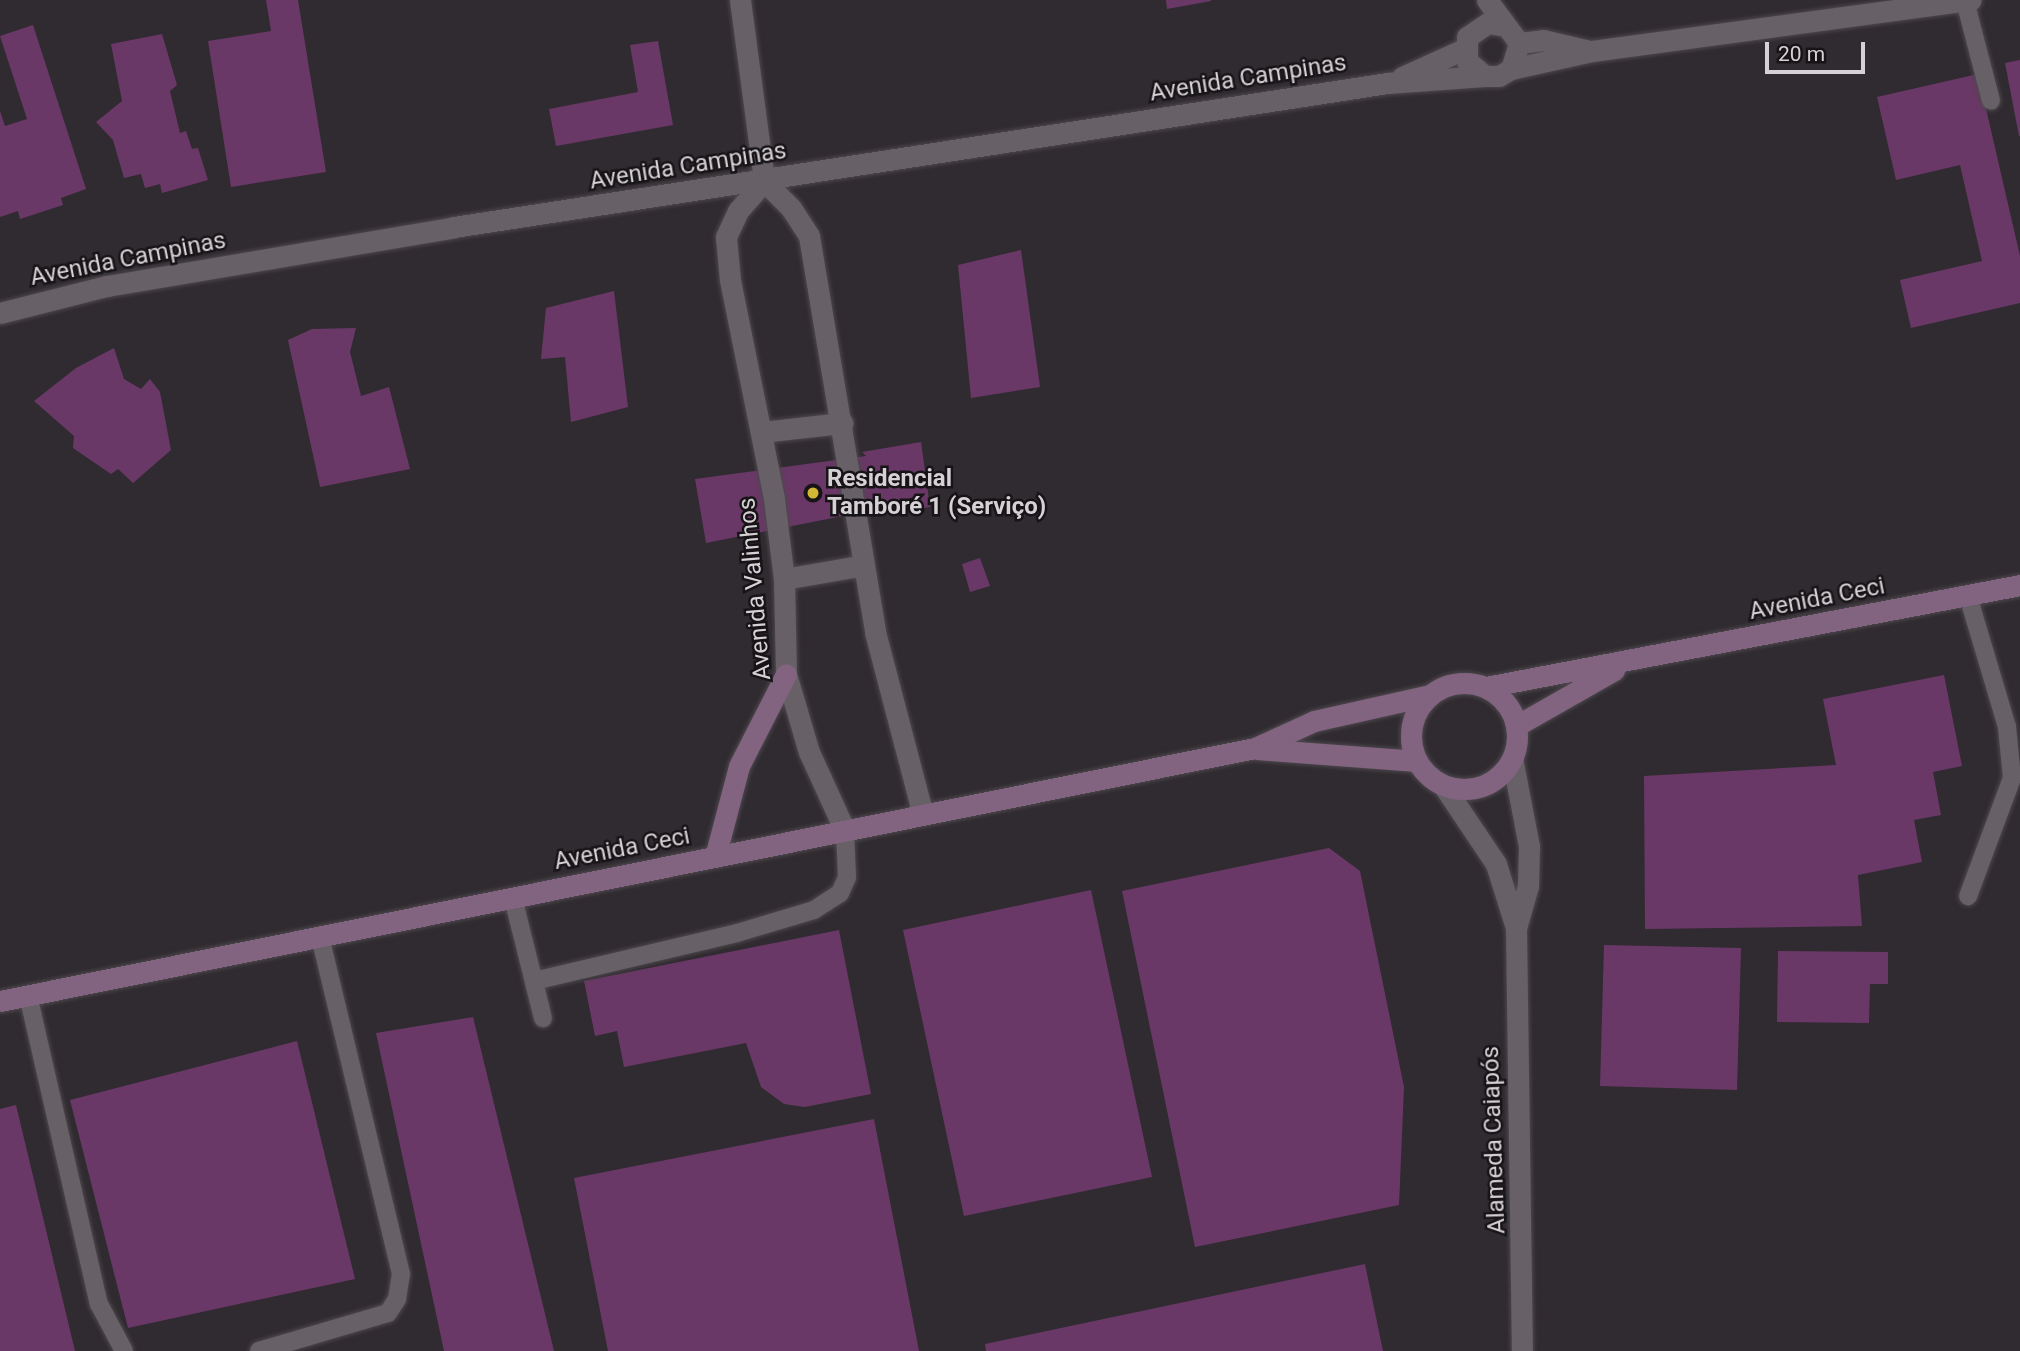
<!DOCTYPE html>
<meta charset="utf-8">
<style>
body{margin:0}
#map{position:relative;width:2020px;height:1351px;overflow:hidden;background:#302b30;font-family:Roboto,sans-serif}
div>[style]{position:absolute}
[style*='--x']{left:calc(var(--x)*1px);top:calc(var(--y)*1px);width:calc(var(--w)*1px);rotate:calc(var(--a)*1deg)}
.building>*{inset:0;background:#6a3867}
.roads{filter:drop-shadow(0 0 2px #4d484d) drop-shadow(0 0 2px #4d484d)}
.service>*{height:18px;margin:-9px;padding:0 9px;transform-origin:9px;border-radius:9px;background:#676167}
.minor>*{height:21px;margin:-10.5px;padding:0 10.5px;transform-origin:10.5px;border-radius:10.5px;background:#676167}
.secondary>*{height:21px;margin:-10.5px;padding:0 10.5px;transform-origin:10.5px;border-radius:10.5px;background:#826480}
.secondary>.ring{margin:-10.5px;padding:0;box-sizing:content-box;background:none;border:21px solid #826480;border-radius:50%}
.dots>*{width:19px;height:19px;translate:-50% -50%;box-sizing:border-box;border:4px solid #171417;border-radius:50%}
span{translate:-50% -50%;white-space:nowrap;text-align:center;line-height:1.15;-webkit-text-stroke:5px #171417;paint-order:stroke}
.street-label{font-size:24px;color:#d5d1d4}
.poi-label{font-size:24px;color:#d5d1d4;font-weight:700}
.left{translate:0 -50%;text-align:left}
.scale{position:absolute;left:1765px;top:42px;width:100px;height:32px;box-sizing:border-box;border:4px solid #d5d1d4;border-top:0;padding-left:9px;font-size:21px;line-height:24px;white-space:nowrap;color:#d5d1d4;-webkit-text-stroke:5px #171417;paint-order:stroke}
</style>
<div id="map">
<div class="building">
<div style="clip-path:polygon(266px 0,298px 0,326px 172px,231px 187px,208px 41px,271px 31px)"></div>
<div style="clip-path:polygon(1166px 0,1211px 0,1211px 1px,1167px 9px)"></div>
<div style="clip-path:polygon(33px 25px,86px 189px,61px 198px,63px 205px,20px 219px,18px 211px,0 217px,0 111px,5px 126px,27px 119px,0 36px)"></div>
<div style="clip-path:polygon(162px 34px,177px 85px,170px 91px,180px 133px,186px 131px,192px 149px,198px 148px,208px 180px,162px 193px,160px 184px,145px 188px,141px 174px,124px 178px,113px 140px,96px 122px,122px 101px,111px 44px)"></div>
<div style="clip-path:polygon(658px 41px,673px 125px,556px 146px,549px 109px,638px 92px,630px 45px)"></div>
<div style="clip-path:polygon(2020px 60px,2020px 136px,2019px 136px,2005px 63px)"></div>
<div style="clip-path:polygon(1978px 74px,2020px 256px,2020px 303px,1911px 328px,1900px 280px,1982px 261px,1960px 165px,1896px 180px,1877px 97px)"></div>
<div style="clip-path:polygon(1021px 250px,1040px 387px,971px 398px,958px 265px)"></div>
<div style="clip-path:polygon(614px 291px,628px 407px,571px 422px,565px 357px,541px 359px,546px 308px)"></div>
<div style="clip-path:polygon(356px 328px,350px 352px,361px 396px,389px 387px,410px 469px,320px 487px,288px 340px,312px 329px)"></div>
<div style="clip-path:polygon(114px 348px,124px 379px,141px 389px,150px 379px,160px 392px,171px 450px,133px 483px,118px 469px,111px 474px,73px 448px,74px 436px,34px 401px,76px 368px)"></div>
<div style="clip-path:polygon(921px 442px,930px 507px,875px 516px,878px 509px,706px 543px,695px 479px,866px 456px,862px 452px)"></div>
<div style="clip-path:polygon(980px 558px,990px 586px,970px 592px,962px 564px)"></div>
<div style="clip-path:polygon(1944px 675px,1962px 766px,1933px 772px,1941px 815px,1914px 820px,1922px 862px,1858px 875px,1862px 926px,1645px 929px,1644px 776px,1836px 765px,1823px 699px)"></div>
<div style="clip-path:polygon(1329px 848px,1360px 871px,1404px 1087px,1399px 1205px,1195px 1247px,1122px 891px)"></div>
<div style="clip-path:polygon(1091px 890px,1152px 1177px,964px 1216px,903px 930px)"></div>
<div style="clip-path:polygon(839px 930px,871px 1094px,805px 1107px,784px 1104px,761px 1087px,746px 1043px,624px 1067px,617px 1031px,595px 1036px,584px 981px)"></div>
<div style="clip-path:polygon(1604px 945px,1741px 948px,1737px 1090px,1600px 1086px)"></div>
<div style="clip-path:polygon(1778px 951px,1888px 952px,1888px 984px,1870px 984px,1869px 1023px,1777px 1022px)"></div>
<div style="clip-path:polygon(473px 1017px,554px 1351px,444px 1351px,376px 1033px)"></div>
<div style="clip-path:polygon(297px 1041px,355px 1279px,128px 1328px,70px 1100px)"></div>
<div style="clip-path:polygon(16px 1105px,75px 1351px,0 1351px,0 1109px)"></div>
<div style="clip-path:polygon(874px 1119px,919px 1351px,608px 1351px,574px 1178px)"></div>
<div style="clip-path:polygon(1365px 1264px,1383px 1351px,986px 1351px,985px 1344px)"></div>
</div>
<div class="roads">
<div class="service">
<div style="--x:1965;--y:1;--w:103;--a:75.4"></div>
<div style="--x:1968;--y:596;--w:137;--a:73.4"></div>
<div style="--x:2007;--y:727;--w:51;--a:84.4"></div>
<div style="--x:2012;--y:778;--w:126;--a:110.4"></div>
<div style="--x:513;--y:898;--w:124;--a:76"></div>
<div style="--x:534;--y:981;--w:209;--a:-13.3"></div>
<div style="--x:737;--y:933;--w:80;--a:-16.6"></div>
<div style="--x:814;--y:910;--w:31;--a:-33"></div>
<div style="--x:840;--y:893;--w:17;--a:-66"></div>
<div style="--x:847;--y:877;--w:46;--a:-92.5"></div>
<div style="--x:28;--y:995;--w:317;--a:77.1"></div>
<div style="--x:99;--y:1304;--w:53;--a:62"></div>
<div style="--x:259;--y:1351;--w:134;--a:-16.4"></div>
<div style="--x:388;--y:1313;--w:17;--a:-57"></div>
<div style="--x:397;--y:1299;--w:25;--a:-81"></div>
<div style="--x:401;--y:1274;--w:348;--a:-103.5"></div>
</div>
<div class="minor">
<div style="--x:740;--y:0;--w:183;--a:82.4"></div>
<div style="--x:764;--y:181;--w:38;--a:45"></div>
<div style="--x:791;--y:208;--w:33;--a:57"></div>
<div style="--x:809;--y:236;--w:401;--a:80.5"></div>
<div style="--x:875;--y:632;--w:189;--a:75.3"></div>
<div style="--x:1487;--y:0;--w:54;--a:53.3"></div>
<div style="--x:1519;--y:43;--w:27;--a:107"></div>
<div style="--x:1511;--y:69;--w:14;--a:150"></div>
<div style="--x:1499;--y:76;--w:14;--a:180"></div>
<div style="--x:1485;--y:76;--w:23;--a:-140"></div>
<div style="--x:1467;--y:61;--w:24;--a:-90"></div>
<div style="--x:1467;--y:37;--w:25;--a:-34"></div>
<div style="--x:1488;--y:23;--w:13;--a:9"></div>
<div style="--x:1519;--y:43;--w:24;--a:-7"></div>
<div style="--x:1543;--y:40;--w:48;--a:13.2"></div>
<div style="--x:1511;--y:69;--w:83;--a:-12.5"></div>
<div style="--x:1592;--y:51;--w:382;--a:-7.7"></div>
<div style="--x:1402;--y:77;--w:68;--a:-24.3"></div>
<div style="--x:764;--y:181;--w:40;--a:131"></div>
<div style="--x:738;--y:211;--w:29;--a:115"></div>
<div style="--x:726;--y:237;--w:43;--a:84.7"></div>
<div style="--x:730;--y:280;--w:223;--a:78.6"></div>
<div style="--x:774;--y:499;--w:81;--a:82.9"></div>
<div style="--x:784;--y:579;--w:95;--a:88.8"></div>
<div style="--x:786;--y:674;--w:81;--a:73.6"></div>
<div style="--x:809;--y:752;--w:87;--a:65.5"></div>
<div style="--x:0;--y:313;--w:110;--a:-14.2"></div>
<div style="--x:107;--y:286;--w:352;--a:-9.6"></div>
<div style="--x:454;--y:227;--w:944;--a:-8.77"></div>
<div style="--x:1387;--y:83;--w:98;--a:-4.1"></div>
<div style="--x:762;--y:432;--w:81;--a:-6.4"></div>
<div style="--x:784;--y:579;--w:81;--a:-9.9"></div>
<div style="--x:1512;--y:758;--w:90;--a:79.1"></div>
<div style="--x:1529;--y:846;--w:40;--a:91.4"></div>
<div style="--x:1528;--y:886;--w:44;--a:105.9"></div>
<div style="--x:1516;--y:928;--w:423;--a:89.2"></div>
<div style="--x:1443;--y:785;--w:95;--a:56.1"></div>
<div style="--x:1496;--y:864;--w:67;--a:72.6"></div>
</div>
<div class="secondary">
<div class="ring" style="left:1411px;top:683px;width:85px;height:85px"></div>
<div style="--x:1486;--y:687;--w:544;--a:-10.81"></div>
<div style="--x:1516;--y:726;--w:113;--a:-29.7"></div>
<div style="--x:1257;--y:749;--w:160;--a:4.3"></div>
<div style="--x:715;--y:857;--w:94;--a:-75.2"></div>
<div style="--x:739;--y:766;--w:103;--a:-62.9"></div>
<div style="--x:0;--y:1001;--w:1280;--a:-11.4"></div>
<div style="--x:1255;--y:748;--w:65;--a:-24.6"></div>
<div style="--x:1314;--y:721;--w:119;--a:-12.6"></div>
</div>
</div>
<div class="dots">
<div style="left:813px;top:493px;background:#d2b736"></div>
</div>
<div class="street-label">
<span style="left:1248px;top:78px;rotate:-9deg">Avenida Campinas</span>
<span style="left:688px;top:166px;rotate:-9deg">Avenida Campinas</span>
<span style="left:128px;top:259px;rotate:-11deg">Avenida Campinas</span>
<span style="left:755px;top:589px;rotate:-95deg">Avenida Valinhos</span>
<span style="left:1817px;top:599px;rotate:-11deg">Avenida Ceci</span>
<span style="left:622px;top:849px;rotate:-11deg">Avenida Ceci</span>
<span style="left:1494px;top:1140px;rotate:-92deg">Alameda Caiapós</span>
</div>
<div class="poi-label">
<span class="left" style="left:827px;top:493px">Residencial<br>Tamboré 1 (Serviço)</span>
</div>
<div class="scale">20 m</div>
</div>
